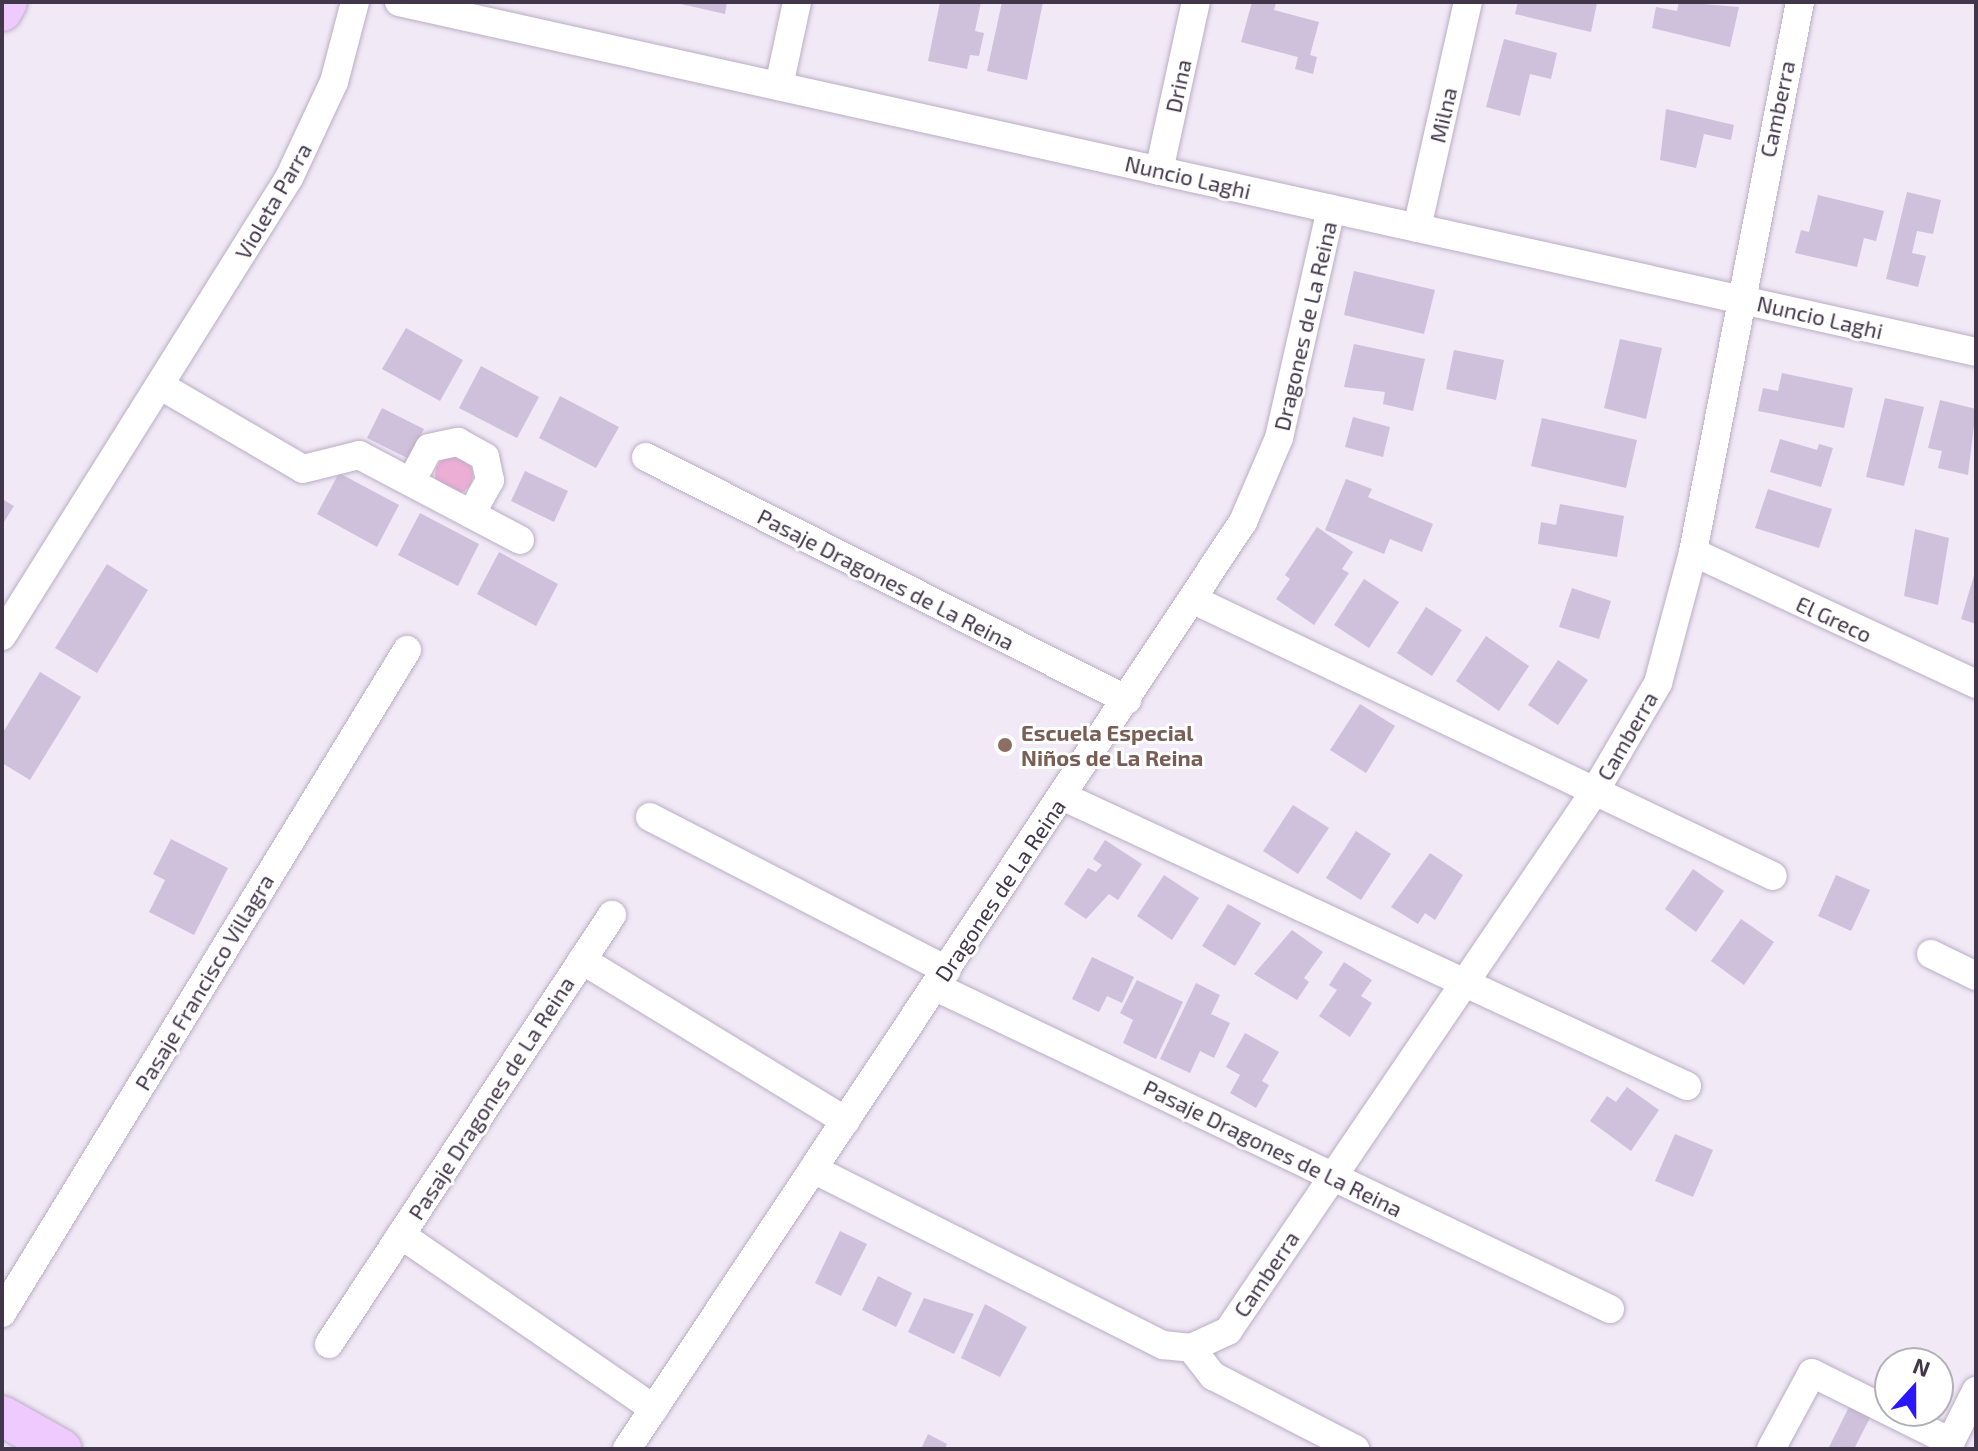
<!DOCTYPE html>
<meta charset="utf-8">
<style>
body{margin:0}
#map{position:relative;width:1978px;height:1451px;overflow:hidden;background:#f1e9f6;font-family:"Exo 2",sans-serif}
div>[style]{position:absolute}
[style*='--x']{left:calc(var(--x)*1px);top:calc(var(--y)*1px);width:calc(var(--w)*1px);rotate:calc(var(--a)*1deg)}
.green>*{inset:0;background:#edaed6}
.round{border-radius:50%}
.building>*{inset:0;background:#cfc0dc}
.roads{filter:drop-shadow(0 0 2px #bbadc5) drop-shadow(0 0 2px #bbadc5)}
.street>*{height:28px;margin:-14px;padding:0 14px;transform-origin:14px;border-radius:14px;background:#fff}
.secondary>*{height:40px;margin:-20px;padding:0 20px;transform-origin:20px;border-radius:20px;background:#eecaff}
.dots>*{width:22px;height:22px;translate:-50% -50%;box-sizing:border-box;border:4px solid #fff;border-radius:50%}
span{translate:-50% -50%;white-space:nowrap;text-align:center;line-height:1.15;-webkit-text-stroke:6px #fff;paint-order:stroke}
.street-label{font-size:22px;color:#41364a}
.education-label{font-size:22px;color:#785e54;font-weight:700}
.left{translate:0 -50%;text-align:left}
.frame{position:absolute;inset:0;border:4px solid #41364a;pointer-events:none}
.north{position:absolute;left:1874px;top:1347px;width:80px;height:80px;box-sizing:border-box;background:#fff;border:2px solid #b3afb7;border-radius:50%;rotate:21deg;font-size:22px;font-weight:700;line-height:32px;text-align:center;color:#41364a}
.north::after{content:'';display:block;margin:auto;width:28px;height:36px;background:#2917ff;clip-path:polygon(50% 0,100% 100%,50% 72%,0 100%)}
</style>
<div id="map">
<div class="green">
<div class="round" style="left:435px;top:456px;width:38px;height:38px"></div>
</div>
<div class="building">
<div style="clip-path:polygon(672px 2px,727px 2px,725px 14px)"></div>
<div style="clip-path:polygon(940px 2px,981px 2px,975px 31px,984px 33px,979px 56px,970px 55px,967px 69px,928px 61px)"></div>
<div style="clip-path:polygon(1002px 2px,1043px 2px,1027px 80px,987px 71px)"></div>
<div style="clip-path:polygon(1252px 2px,1276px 2px,1274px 10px,1319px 22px,1310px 55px,1317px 57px,1313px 74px,1295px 69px,1298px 57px,1241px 42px)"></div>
<div style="clip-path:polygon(1518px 2px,1591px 2px,1597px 3px,1591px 32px,1515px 14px)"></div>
<div style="clip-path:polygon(1679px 2px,1739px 7px,1730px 47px,1652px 28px,1656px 7px,1677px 11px)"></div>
<div style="clip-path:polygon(1504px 39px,1557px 53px,1551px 79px,1530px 74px,1520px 116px,1486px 107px)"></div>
<div style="clip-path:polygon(1666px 109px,1734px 125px,1731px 140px,1704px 134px,1696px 168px,1660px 160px)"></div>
<div style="clip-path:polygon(1907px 192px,1941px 200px,1933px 234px,1917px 231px,1912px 253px,1926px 256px,1918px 287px,1886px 279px)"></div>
<div style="clip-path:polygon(1818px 195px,1884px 211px,1876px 241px,1864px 238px,1857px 267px,1795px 253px,1801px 230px,1809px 232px)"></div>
<div style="clip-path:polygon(1354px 271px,1435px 290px,1424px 334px,1344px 315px)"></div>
<div style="clip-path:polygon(406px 328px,463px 360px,440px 401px,382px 369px)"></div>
<div style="clip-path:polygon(1620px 339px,1662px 348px,1646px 419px,1604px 408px)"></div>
<div style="clip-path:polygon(1354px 344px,1425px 359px,1413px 411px,1383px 404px,1385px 392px,1344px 387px)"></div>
<div style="clip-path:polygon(1454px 350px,1504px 360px,1496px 400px,1446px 389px)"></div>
<div style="clip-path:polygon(481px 366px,539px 397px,517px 438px,459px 408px)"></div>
<div style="clip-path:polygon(1782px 373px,1853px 388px,1844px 428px,1758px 411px,1763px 388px,1778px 391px)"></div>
<div style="clip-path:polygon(560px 396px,619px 427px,596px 468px,539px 438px)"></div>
<div style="clip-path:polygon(1885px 398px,1924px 407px,1904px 486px,1866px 477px)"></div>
<div style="clip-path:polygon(1940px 400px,1976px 409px,1968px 475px,1938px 468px,1942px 451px,1928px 448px)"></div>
<div style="clip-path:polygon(382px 408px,424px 429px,409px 459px,367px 438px)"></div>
<div style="clip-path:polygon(1353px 417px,1390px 427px,1383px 457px,1345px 447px)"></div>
<div style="clip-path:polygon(1542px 418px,1637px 440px,1626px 488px,1531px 466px)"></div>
<div style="clip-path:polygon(1780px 439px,1817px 450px,1819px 444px,1833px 448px,1821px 487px,1770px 472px)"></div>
<div style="clip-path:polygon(525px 471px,568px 491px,554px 522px,511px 501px)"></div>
<div style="clip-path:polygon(339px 473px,399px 505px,377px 547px,317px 514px)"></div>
<div style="clip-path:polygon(1346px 479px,1372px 489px,1368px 497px,1433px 524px,1422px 552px,1390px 539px,1384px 554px,1325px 530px)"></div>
<div style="clip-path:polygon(1768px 489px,1832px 509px,1819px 548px,1755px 528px)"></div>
<div style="clip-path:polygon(2px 499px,14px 506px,2px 525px)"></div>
<div style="clip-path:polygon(1560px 504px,1624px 516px,1617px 557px,1538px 544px,1541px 522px,1556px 525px)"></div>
<div style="clip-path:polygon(420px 513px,479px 544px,458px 586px,398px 555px)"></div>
<div style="clip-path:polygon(1317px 527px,1353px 552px,1342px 569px,1349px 573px,1314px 625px,1276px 599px,1290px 579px,1285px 575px)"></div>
<div style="clip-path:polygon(1915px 529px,1949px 538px,1938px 605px,1904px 596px)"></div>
<div style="clip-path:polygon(499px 552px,558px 584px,536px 626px,477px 594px)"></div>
<div style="clip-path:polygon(107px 564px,148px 590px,97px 673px,55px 648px)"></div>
<div style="clip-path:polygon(1975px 572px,1976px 572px,1976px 624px,1961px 619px)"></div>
<div style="clip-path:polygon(1364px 579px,1399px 602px,1369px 648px,1334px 625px)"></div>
<div style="clip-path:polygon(1572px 588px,1611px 601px,1599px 639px,1559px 627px)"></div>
<div style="clip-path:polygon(1426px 607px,1462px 630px,1432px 676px,1397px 653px)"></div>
<div style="clip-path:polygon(1486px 636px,1529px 666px,1499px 711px,1456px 681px)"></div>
<div style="clip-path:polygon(1558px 660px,1588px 680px,1558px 725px,1528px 705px)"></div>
<div style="clip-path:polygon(40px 672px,81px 697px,30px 780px,2px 763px,2px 734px)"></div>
<div style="clip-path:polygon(1360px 704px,1395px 726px,1366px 773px,1330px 750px)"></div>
<div style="clip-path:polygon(1293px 805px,1329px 828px,1298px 874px,1263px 851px)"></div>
<div style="clip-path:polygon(1356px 831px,1391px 854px,1361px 900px,1326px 878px)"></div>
<div style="clip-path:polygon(171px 839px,228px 868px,194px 935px,149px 912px,165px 880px,153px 874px)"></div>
<div style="clip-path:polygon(1105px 840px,1142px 864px,1118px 900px,1109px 894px,1086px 919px,1064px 904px,1088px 868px,1096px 872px,1102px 865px,1093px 859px)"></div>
<div style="clip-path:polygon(1430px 853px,1463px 875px,1435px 920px,1425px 913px,1418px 924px,1391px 907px)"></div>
<div style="clip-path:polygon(1693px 869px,1724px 891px,1696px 932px,1665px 909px)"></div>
<div style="clip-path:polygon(1164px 875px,1199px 898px,1172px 940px,1137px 916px)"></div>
<div style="clip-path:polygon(1836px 875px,1870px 890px,1851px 931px,1818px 916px)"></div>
<div style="clip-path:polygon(1228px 904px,1261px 923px,1235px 966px,1202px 946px)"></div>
<div style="clip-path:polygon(1741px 919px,1774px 942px,1744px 985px,1711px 961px)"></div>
<div style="clip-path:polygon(1292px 930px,1323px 952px,1304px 978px,1309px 982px,1297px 1000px,1254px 974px)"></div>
<div style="clip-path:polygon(1092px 957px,1134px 977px,1122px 1003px,1107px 996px,1099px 1012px,1072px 999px)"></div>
<div style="clip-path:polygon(1344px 962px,1372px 980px,1361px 996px,1372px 1003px,1350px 1037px,1319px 1016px,1337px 990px,1329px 985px)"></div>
<div style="clip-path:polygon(1137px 980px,1183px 1002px,1156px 1059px,1123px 1043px,1133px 1020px,1120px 1013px)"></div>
<div style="clip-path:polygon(1196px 983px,1220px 995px,1211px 1014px,1230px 1023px,1214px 1058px,1200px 1051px,1190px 1073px,1160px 1059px)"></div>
<div style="clip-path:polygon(1245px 1033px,1279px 1052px,1262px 1081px,1269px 1085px,1256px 1108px,1230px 1093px,1240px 1075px,1226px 1067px)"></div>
<div style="clip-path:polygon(1627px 1087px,1659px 1110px,1631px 1151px,1590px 1121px,1607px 1096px,1616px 1102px)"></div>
<div style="clip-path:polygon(1675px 1134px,1713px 1150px,1693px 1197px,1655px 1181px)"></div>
<div style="clip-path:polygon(840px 1231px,867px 1244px,841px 1296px,815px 1283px)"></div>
<div style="clip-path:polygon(878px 1276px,912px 1293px,896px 1327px,862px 1310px)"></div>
<div style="clip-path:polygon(924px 1298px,974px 1314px,954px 1354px,908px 1332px)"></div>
<div style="clip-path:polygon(985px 1304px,1027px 1327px,1000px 1377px,961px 1358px)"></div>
<div style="clip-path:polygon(1851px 1403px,1872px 1414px,1854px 1449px,1828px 1449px)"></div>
<div style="clip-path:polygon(928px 1434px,947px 1444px,945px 1449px,921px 1449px)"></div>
</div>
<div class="roads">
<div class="street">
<div style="--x:399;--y:2;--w:1615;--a:12.51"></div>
<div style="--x:779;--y:86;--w:86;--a:-77.9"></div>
<div style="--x:1159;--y:171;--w:173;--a:-77.7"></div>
<div style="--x:1417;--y:228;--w:232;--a:-77.3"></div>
<div style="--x:161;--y:386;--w:164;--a:30.3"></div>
<div style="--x:303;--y:469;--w:58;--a:-14"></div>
<div style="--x:359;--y:455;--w:182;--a:27.8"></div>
<div style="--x:646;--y:457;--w:539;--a:26.8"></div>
<div style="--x:411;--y:482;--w:38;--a:-62"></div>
<div style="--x:429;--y:448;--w:30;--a:-12"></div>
<div style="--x:458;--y:442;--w:31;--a:29"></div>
<div style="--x:485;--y:457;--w:24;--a:78"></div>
<div style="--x:490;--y:480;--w:39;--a:119"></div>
<div style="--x:1693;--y:552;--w:312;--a:25"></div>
<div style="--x:1194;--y:600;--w:641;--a:25.49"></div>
<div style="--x:2;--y:636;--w:540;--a:-57.93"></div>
<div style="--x:289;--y:178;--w:106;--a:-64.9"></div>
<div style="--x:334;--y:82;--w:83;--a:-75.3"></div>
<div style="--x:1062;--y:796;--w:689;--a:24.89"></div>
<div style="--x:650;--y:817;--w:334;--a:27.3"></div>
<div style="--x:1931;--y:954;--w:50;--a:26.1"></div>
<div style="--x:582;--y:960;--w:309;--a:31.4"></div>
<div style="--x:936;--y:987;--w:747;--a:25.54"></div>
<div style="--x:813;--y:1169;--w:392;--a:26.7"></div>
<div style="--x:1163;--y:1345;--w:28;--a:6"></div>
<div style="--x:1191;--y:1348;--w:41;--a:-24.7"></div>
<div style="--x:1228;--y:1331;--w:653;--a:-55.8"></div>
<div style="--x:1595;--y:791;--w:125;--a:-59.7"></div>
<div style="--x:1658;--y:683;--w:136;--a:-75"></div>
<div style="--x:1693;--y:552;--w:560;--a:-78.99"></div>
<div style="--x:401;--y:1235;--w:307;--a:34.5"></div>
<div style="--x:2;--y:1313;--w:777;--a:-58.58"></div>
<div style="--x:329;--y:1344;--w:514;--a:-56.59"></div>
<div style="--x:1191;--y:1348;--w:36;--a:52"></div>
<div style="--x:1213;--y:1376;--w:160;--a:27.2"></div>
<div style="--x:627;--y:1449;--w:1113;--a:-56.4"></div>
<div style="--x:1243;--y:522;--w:91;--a:-66.8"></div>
<div style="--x:1279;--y:438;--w:235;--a:-77.2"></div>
<div style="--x:1771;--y:1449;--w:86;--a:-61.7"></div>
<div style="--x:1812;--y:1373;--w:155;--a:26.4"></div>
<div style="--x:1947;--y:1449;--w:65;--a:-63.4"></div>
</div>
<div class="secondary">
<div style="--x:2;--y:11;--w:10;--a:-61"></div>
<div style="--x:2;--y:1416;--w:68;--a:29.2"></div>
</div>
</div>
<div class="dots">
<div style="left:1005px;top:745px;background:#8d6e63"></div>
</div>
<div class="street-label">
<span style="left:1178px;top:86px;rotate:-78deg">Drina</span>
<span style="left:1777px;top:109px;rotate:-78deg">Camberra</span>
<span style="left:1443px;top:115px;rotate:-77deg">Milna</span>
<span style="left:1188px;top:177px;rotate:13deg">Nuncio Laghi</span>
<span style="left:273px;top:201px;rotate:-60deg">Violeta Parra</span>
<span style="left:1820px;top:317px;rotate:13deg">Nuncio Laghi</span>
<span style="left:1305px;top:326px;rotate:-77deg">Dragones de La Reina</span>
<span style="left:886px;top:579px;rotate:27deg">Pasaje Dragones de La Reina</span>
<span style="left:1834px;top:619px;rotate:25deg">El Greco</span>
<span style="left:1627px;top:736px;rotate:-60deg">Camberra</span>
<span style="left:1000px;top:890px;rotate:-56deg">Dragones de La Reina</span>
<span style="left:204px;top:982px;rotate:-59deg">Pasaje Francisco Villagra</span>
<span style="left:491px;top:1098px;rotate:-57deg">Pasaje Dragones de La Reina</span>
<span style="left:1273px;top:1148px;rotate:26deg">Pasaje Dragones de La Reina</span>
<span style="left:1266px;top:1274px;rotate:-56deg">Camberra</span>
</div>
<div class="education-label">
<span class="left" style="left:1021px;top:745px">Escuela Especial<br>Niños de La Reina</span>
</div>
<div class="frame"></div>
<div class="north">N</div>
</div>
